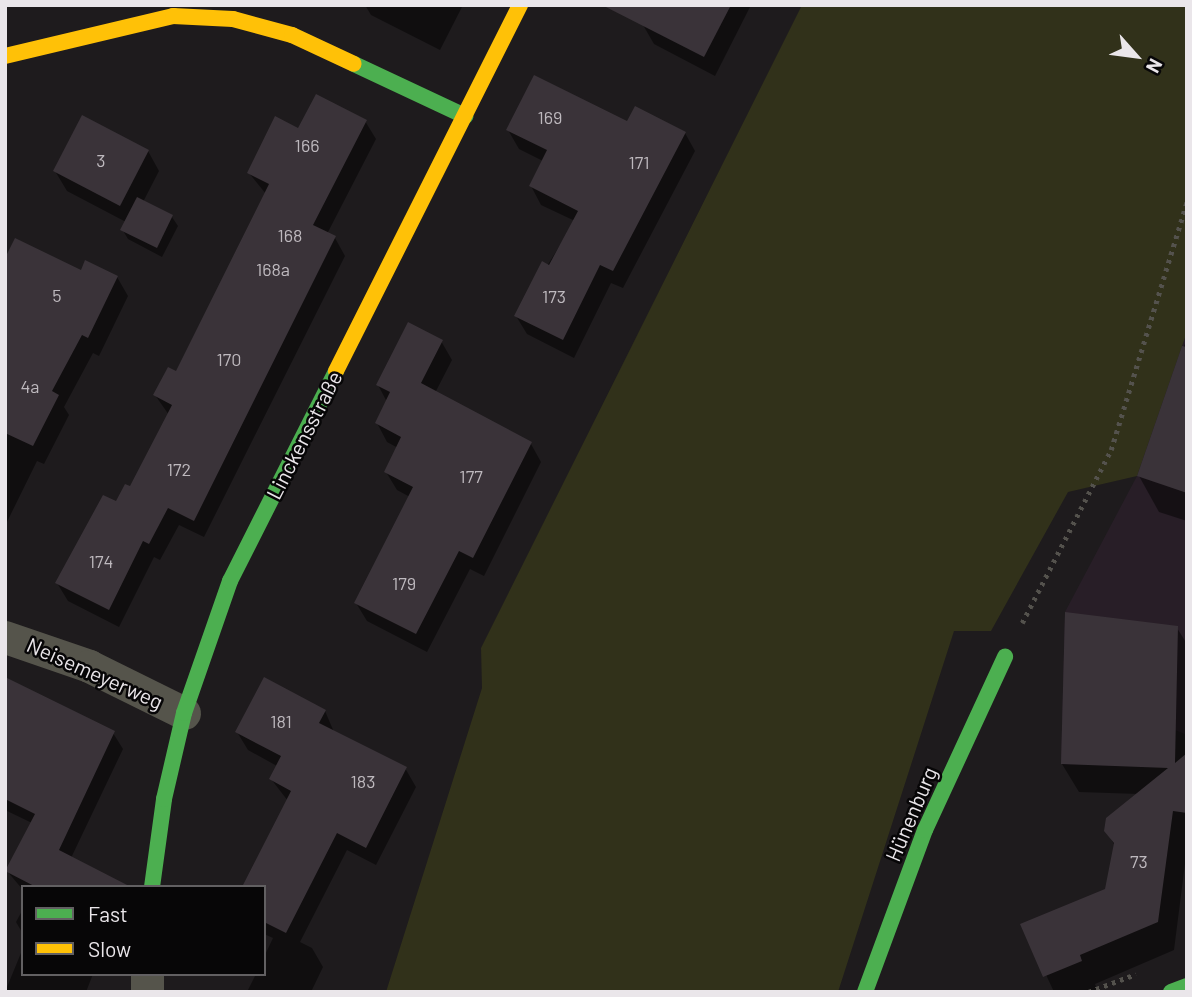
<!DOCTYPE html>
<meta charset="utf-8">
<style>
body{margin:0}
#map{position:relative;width:1192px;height:997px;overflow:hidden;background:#1e1b1d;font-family:Barlow,sans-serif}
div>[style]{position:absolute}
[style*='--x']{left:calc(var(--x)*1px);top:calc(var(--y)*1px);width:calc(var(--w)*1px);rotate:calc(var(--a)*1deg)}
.built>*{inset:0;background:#281e27}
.green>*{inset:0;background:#31311a}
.shadow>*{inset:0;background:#0007}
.building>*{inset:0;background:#3a3339}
.path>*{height:4.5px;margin-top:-2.25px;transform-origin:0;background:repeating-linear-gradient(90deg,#54524d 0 3.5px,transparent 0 8.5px)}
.street>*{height:33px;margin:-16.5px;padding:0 16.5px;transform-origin:16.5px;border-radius:16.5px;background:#55544b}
.fast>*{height:16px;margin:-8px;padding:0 8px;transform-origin:8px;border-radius:8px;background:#4caf50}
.slow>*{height:16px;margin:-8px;padding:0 8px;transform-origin:8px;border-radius:8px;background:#ffc107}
span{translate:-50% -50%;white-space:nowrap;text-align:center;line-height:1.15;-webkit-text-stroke:5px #070607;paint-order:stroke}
.number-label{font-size:18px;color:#beb9be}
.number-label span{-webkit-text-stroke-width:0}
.street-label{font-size:21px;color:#eae6ea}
.frame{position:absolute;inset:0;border:7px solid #eae6ea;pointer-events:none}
.legend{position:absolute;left:21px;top:885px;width:245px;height:91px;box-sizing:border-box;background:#070607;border:2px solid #626062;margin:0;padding:9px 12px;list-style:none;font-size:21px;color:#eae6ea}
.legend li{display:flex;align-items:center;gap:14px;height:35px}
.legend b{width:35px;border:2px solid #626062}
.north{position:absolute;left:1101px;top:21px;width:70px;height:70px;-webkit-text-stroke:5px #070607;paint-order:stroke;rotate:118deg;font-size:19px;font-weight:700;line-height:28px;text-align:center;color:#eae6ea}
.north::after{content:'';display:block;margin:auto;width:24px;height:32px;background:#eae6ea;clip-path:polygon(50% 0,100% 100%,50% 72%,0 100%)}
</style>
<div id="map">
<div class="built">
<div style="clip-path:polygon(1187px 332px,1187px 735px,1175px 730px,1118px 766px,1061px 764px,1065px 612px,1137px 476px)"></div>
</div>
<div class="green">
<div style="clip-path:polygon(802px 5px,1187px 5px,1187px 332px,1137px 476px,1068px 492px,991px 631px,954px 631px,838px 992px,386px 992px,482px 688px,481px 648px)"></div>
</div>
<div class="shadow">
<div style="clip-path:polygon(365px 5px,463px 5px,440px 50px,371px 15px)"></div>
<div style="clip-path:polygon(672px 5px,751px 5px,715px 76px,654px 44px,643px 25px)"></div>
<div style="clip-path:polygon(365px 121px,376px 139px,327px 234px,335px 238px,345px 256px,204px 537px,179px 525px,160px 560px,154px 557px,119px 627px,68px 601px,57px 583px,131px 489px,169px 415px,155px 395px,177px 374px,266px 194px,249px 173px,299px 130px)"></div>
<div style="clip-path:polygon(628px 123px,685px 133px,695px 151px,623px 288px,611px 283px,574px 358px,527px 334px,516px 316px,575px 221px,541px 205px,531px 186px,543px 161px,519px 149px,508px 130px)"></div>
<div style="clip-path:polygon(148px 151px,159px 171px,143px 202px,172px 217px,178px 226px,162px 257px,128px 239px,122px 229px,126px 222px,67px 191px,55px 171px)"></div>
<div style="clip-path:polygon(5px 262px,117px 277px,128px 296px,99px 356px,93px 353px,64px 407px,69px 415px,44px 464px,37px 461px,5px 526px)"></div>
<div style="clip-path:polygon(1187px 338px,1187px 521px,1159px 512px,1139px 476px)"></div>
<div style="clip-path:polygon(441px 341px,452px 360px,435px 393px,531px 444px,541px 462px,484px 576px,470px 569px,427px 652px,367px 621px,356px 603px,410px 497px,397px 490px,386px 472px,398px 448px,387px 442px,377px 423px,387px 402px,378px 385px)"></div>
<div style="clip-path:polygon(1177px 628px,1187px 644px,1187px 848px,1174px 950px,1095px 984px,1097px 989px,1092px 992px,1054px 992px,1023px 925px,1107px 890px,1115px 846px,1106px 830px,1139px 794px,1079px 792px,1062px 764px)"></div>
<div style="clip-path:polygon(5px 679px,113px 733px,123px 749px,71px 858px,101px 887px,23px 887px,23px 890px,7px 871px,32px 823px,5px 810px)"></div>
<div style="clip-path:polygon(325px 711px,334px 732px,405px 768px,416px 787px,376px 865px,347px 850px,300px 942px,312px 948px,323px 967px,311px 992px,247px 992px,256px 974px,264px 974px,264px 957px,273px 938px,264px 934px,264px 887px,288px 801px,271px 779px,277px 766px,248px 750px,237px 732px)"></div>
<div style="clip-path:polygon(23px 909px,23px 934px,16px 922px)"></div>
<div style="clip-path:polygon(23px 948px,23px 974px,93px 974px,86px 992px,5px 992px)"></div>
</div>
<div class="building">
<div style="clip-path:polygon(602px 5px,731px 5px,704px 57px)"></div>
<div style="clip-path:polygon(534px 75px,627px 121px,635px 106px,686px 132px,613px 271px,600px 265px,563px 340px,514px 316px,542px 261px,549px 265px,578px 211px,529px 186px,547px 150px,506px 130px)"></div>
<div style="clip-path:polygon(316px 94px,367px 120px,313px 225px,336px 236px,194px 521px,168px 508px,149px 544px,143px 541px,109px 610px,55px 583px,103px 495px,116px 501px,125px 484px,130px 486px,172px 405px,153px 395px,168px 367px,176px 371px,269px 184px,247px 173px,275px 116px,298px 128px)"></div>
<div style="clip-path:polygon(82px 115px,149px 150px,120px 206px,53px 171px)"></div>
<div style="clip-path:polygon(137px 197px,173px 215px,157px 248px,120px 230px)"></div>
<div style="clip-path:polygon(15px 238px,81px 270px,85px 260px,118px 276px,88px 338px,82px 335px,52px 391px,59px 395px,33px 446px,5px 433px,5px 258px)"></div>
<div style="clip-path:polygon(408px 322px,443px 340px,421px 383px,532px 442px,473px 558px,459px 551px,416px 634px,354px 603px,413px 487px,384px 472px,401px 437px,375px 423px,390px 392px,376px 385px)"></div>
<div style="clip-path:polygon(1182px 346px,1187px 347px,1187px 493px,1137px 476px)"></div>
<div style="clip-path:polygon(1065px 612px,1178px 626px,1175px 763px,1187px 753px,1187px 813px,1173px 811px,1158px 922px,1080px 955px,1082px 961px,1043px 977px,1020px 924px,1105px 889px,1114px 843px,1104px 831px,1106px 818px,1168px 768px,1061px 764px)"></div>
<div style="clip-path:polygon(5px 677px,115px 731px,59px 850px,131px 887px,36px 887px,5px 871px,35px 814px,5px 799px)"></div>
<div style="clip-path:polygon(264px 677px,326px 710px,319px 723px,407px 767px,366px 848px,337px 833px,286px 933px,264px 922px,264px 887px,242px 887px,291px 791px,269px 779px,281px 756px,235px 732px)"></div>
</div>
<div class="path">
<div style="--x:1022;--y:623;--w:195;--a:-62.8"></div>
<div style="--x:1111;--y:450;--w:260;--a:-73"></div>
<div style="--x:1088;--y:992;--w:51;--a:-20.6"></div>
</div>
<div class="street">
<div style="--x:5;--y:637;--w:89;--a:19"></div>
<div style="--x:89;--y:666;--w:106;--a:26.3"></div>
<div style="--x:147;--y:992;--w:18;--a:-90"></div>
</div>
<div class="fast">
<div style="--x:354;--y:64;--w:123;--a:25.1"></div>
<div style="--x:152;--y:887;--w:89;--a:-82.2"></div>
<div style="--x:164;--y:799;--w:88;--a:-76.9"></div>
<div style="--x:184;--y:713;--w:140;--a:-70.8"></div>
<div style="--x:230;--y:581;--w:235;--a:-63.2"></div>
<div style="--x:865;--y:992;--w:173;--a:-69.7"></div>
<div style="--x:925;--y:830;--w:191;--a:-65.2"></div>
<div style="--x:1171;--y:992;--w:17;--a:-21"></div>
</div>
<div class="slow">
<div style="--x:5;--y:56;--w:173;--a:-13.4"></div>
<div style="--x:173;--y:16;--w:60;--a:2.9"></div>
<div style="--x:233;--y:19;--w:61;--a:15.2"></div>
<div style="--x:292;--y:35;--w:68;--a:25.1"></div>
<div style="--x:336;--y:371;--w:410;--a:-63.3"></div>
</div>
<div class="number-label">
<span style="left:550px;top:117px">169</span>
<span style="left:307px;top:145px">166</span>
<span style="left:101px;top:160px">3</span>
<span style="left:639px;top:162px">171</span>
<span style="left:290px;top:235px">168</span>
<span style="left:273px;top:269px">168a</span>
<span style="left:57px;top:295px">5</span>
<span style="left:554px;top:296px">173</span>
<span style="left:229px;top:359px">170</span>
<span style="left:30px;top:386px">4a</span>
<span style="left:179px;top:469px">172</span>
<span style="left:471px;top:476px">177</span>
<span style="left:101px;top:561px">174</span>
<span style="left:404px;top:583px">179</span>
<span style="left:281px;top:721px">181</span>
<span style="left:363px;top:781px">183</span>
<span style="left:1139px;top:861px">73</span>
</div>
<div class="street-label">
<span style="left:304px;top:435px;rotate:-63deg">Linckensstraße</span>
<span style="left:95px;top:673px;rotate:24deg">Neisemeyerweg</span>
<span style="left:911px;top:814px;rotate:-67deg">Hünenburg</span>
</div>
<div class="frame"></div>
<ul class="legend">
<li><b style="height:9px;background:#4caf50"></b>Fast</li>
<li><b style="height:9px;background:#ffc107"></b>Slow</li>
</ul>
<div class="north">N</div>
</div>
